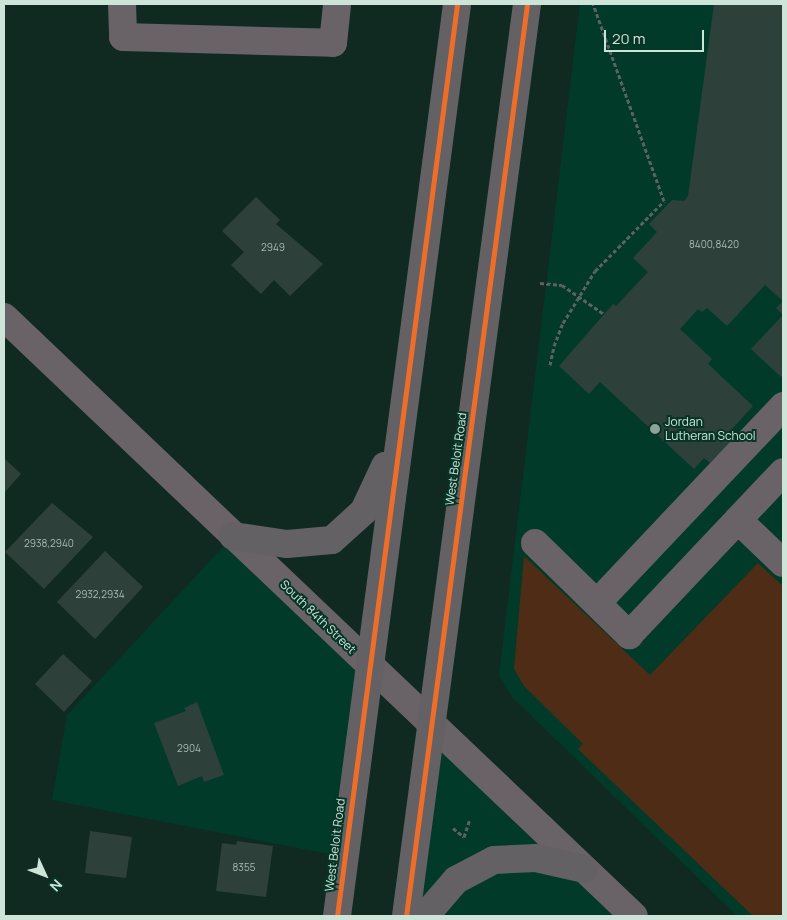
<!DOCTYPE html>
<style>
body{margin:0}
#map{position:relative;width:787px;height:920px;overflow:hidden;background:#102a22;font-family:Manrope,sans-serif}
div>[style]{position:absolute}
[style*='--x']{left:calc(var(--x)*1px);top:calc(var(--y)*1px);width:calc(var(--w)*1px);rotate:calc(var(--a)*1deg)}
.built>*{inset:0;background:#023a29}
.green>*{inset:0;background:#4f2c16}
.building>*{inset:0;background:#2d413a}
.path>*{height:3px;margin-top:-1.5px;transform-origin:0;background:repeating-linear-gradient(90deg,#5c6161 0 4px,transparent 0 6.5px)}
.minor>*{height:28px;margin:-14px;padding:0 14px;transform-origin:14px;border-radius:14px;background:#696267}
.major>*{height:28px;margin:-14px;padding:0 14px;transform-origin:14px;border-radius:14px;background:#636164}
.cycleway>*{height:5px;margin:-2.5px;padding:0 2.5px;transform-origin:2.5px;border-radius:2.5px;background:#ee6e29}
.dots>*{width:14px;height:14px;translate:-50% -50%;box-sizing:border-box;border:2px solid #063526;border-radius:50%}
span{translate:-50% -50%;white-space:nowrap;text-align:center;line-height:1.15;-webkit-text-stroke:4px #063526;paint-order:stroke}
.number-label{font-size:10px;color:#a5bbb1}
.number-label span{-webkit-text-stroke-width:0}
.poi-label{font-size:12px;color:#cde4d9}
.left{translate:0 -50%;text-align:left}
.street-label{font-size:12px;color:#cde4d9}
.frame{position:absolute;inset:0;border:5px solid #cde4d9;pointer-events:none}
.north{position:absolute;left:20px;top:850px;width:50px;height:50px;-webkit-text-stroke:4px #063526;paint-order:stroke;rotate:133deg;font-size:14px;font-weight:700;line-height:20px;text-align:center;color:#cde4d9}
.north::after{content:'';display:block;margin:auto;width:18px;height:22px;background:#cde4d9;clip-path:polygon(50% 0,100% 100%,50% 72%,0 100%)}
.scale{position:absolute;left:604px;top:30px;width:100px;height:22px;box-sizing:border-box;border:2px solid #cde4d9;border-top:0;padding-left:6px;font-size:15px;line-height:18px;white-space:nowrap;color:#cde4d9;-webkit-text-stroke:4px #063526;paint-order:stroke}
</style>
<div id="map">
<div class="built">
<div style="clip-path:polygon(580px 4px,783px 4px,783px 916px,737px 916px,512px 697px,499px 675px)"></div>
<div style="clip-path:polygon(233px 536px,368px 665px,344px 857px,52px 800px,67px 715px)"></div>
<div style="clip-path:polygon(430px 724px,634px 916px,406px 916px)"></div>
</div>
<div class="green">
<div style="clip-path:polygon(524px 556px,650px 675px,758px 563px,783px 586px,783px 916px,753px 916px,578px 749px,583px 744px,524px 686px,514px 669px)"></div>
</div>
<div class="building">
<div style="clip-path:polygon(714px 4px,783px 4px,783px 374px,781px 377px,751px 349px,783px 315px,776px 308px,783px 301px,765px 285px,727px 326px,707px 308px,702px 312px,698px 309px,680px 329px,712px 359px,708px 364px,753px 406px,732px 429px,738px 434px,710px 463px,704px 458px,694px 469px,600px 382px,589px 394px,559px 366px,613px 304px,616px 306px,648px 272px,633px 258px,657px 232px,649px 224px,672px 200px,684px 201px,688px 196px)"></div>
<div style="clip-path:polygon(256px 197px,280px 220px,276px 224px,323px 264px,290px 296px,274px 280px,261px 294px,231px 265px,244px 252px,222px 231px)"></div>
<div style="clip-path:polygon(4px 458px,21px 474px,4px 493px)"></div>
<div style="clip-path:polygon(52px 503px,93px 537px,44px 589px,5px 552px)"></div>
<div style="clip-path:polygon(105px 551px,143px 587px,95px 639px,57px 602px)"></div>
<div style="clip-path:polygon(63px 654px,92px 681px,64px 712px,35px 684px)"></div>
<div style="clip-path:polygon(197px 702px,224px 775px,204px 782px,202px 776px,178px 786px,154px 723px,186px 711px,184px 708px)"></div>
<div style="clip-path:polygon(90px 831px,132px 837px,126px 878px,85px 873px)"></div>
<div style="clip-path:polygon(237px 841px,273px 846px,266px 897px,216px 891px,222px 843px,236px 845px)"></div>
</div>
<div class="path">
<div style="--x:540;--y:283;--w:22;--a:5"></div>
<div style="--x:562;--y:285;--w:51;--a:34.6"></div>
<div style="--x:550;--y:365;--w:19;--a:-78"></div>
<div style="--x:554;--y:346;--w:25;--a:-69"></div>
<div style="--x:563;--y:323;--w:61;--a:-58.4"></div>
<div style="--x:595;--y:271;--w:98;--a:-45.4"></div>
<div style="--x:664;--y:201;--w:209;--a:-109.8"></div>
<div style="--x:453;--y:828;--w:14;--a:39"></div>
<div style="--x:464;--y:837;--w:19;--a:-72"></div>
</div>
<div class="minor">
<div style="--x:122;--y:4;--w:33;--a:88"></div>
<div style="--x:123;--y:37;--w:210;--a:1.6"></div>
<div style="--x:333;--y:43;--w:39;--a:-84"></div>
<div style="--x:4;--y:317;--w:869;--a:43.56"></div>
<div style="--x:738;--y:520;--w:62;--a:43.7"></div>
<div style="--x:535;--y:543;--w:132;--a:44.4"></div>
<div style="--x:629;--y:635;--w:224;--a:-46.6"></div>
<div style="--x:597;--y:603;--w:271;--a:-46.6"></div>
</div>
<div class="major">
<div style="--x:233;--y:536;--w:55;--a:8.4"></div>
<div style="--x:287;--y:544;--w:45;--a:-5.1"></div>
<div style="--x:332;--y:540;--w:43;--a:-42.2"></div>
<div style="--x:364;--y:511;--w:50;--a:-65"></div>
<div style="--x:337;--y:916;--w:920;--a:-82.5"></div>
<div style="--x:406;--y:916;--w:920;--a:-82.44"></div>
<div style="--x:425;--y:916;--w:48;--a:-49.3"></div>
<div style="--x:456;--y:880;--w:43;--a:-27.8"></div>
<div style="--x:494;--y:860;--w:42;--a:-2.7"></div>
<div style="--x:536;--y:858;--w:49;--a:12.9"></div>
</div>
<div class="cycleway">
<div style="--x:337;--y:916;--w:920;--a:-82.5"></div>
<div style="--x:406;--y:916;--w:920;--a:-82.44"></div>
</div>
<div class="dots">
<div style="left:655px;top:429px;background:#8ba399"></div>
</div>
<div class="number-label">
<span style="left:714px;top:245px">8400,8420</span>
<span style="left:273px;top:248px">2949</span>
<span style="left:49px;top:544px">2938,2940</span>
<span style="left:100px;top:595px">2932,2934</span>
<span style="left:189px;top:749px">2904</span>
<span style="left:244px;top:868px">8355</span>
</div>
<div class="poi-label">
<span class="left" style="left:665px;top:429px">Jordan<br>Lutheran School</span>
</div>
<div class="street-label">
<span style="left:456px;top:459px;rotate:-82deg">West Beloit Road</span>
<span style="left:318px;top:617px;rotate:44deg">South 84th Street</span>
<span style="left:335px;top:845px;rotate:-83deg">West Beloit Road</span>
</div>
<div class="frame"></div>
<div class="north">N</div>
<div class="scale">20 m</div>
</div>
